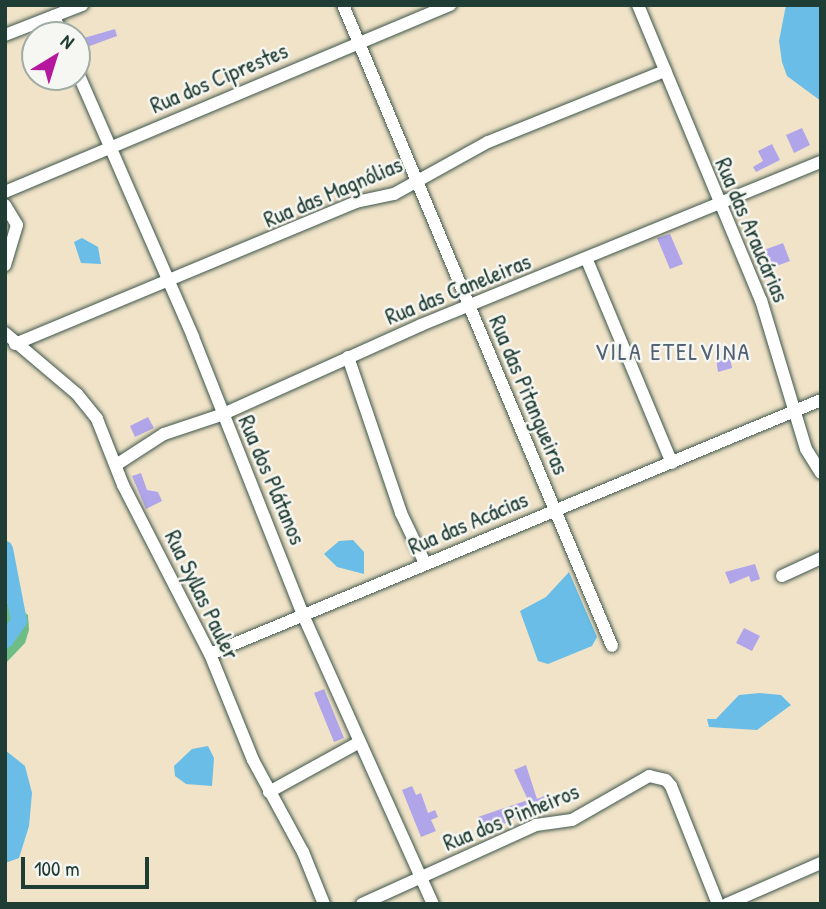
<!DOCTYPE html>
<meta charset="utf-8">
<style>
body{margin:0}
#map{position:relative;width:826px;height:909px;overflow:hidden;background:#f0e3c8;font-family:"Patrick Hand",sans-serif}
div>[style]{position:absolute}
[style*='--x']{left:calc(var(--x)*1px);top:calc(var(--y)*1px);width:calc(var(--w)*1px);rotate:calc(var(--a)*1deg)}
.forest>*{inset:0;background:#6fbd86}
.water>*{inset:0;background:#69bde6}
.river>*{height:16px;margin:-8px;padding:0 8px;transform-origin:8px;border-radius:8px;background:#69bde6}
.building>*{inset:0;background:#b0a5e9}
.roads{filter:drop-shadow(0 0 2px #3e564a) drop-shadow(0 0 2px #3e564a)}
.minor>*{height:12px;margin:-6px;padding:0 6px;transform-origin:6px;border-radius:6px;background:#fff}
span{translate:-50% -50%;white-space:nowrap;text-align:center;line-height:1.15;-webkit-text-stroke:5px #f6f6f2;paint-order:stroke}
.street-label{font-size:23px;color:#1f3d34}
.neighbourhood-label{font-size:24px;color:#526173;letter-spacing:2px}
.frame{position:absolute;inset:0;border:7px solid #1f3d34;pointer-events:none}
.north{position:absolute;left:21px;top:21px;width:70px;height:70px;box-sizing:border-box;background:#f6f6f2;border:2px solid #a0aca6;border-radius:50%;rotate:38deg;font-size:19px;font-weight:700;line-height:28px;text-align:center;color:#1f3d34}
.north::after{content:'';display:block;margin:auto;width:24px;height:32px;background:#b5179e;clip-path:polygon(50% 0,100% 100%,50% 72%,0 100%)}
.scale{position:absolute;left:21px;top:857px;width:128px;height:32px;box-sizing:border-box;border:4px solid #1f3d34;border-top:0;padding-left:9px;font-size:21px;line-height:24px;white-space:nowrap;color:#1f3d34;-webkit-text-stroke:5px #f6f6f2;paint-order:stroke}
</style>
<div id="map">
<div class="forest">
<div style="clip-path:polygon(10px 602px,28px 615px,29px 630px,25px 643px,5px 664px,5px 604px)"></div>
</div>
<div class="water">
<div style="clip-path:polygon(786px 5px,821px 5px,821px 101px,787px 76px,782px 62px,779px 41px)"></div>
<div style="clip-path:polygon(82px 238px,98px 247px,101px 264px,81px 263px,74px 242px)"></div>
<div style="clip-path:polygon(353px 540px,364px 552px,364px 574px,337px 567px,324px 554px,339px 541px)"></div>
<div style="clip-path:polygon(569px 572px,597px 637px,592px 646px,548px 664px,538px 661px,520px 611px,546px 597px)"></div>
<div style="clip-path:polygon(760px 693px,781px 695px,791px 705px,757px 730px,709px 727px,707px 719px,716px 719px,739px 695px)"></div>
<div style="clip-path:polygon(208px 746px,214px 758px,212px 786px,186px 784px,175px 776px,174px 766px,192px 749px)"></div>
<div style="clip-path:polygon(5px 750px,25px 766px,32px 793px,29px 826px,19px 858px,5px 863px)"></div>
</div>
<div class="river">
<div style="--x:5;--y:549;--w:73;--a:79"></div>
<div style="--x:19;--y:621;--w:24;--a:125"></div>
</div>
<div class="building">
<div style="clip-path:polygon(115px 29px,117px 36px,87px 47px,84px 38px)"></div>
<div style="clip-path:polygon(802px 128px,810px 145px,794px 153px,786px 135px)"></div>
<div style="clip-path:polygon(772px 144px,780px 160px,756px 172px,753px 167px,763px 161px,758px 151px)"></div>
<div style="clip-path:polygon(670px 234px,683px 264px,670px 269px,657px 238px)"></div>
<div style="clip-path:polygon(783px 243px,790px 261px,771px 268px,764px 250px)"></div>
<div style="clip-path:polygon(728px 347px,732px 368px,718px 372px,715px 351px)"></div>
<div style="clip-path:polygon(148px 417px,154px 428px,135px 437px,130px 426px)"></div>
<div style="clip-path:polygon(141px 473px,147px 490px,158px 492px,162px 501px,146px 509px,132px 476px)"></div>
<div style="clip-path:polygon(755px 564px,760px 579px,751px 582px,749px 576px,730px 584px,725px 572px)"></div>
<div style="clip-path:polygon(744px 628px,760px 636px,752px 651px,736px 643px)"></div>
<div style="clip-path:polygon(324px 689px,344px 738px,334px 742px,314px 693px)"></div>
<div style="clip-path:polygon(526px 765px,537px 799px,544px 796px,547px 804px,484px 833px,478px 817px,528px 800px,514px 770px)"></div>
<div style="clip-path:polygon(412px 786px,416px 795px,421px 793px,428px 813px,435px 810px,438px 817px,431px 820px,436px 831px,421px 837px,402px 790px)"></div>
</div>
<div class="roads">
<div class="minor">
<div style="--x:343;--y:5;--w:695;--a:67.23"></div>
<div style="--x:638;--y:5;--w:320;--a:67.4"></div>
<div style="--x:761;--y:300;--w:156;--a:73.2"></div>
<div style="--x:806;--y:449;--w:28;--a:58"></div>
<div style="--x:54;--y:16;--w:21;--a:67"></div>
<div style="--x:5;--y:35;--w:83;--a:-21.3"></div>
<div style="--x:77;--y:71;--w:290;--a:66.4"></div>
<div style="--x:193;--y:337;--w:299;--a:68.4"></div>
<div style="--x:303;--y:615;--w:317;--a:65.8"></div>
<div style="--x:5;--y:192;--w:483;--a:-22.8"></div>
<div style="--x:5;--y:205;--w:23;--a:59"></div>
<div style="--x:17;--y:225;--w:42;--a:106.7"></div>
<div style="--x:587;--y:260;--w:220;--a:67.3"></div>
<div style="--x:5;--y:333;--w:94;--a:40.3"></div>
<div style="--x:77;--y:394;--w:32;--a:51"></div>
<div style="--x:97;--y:419;--w:71;--a:68.5"></div>
<div style="--x:123;--y:485;--w:190;--a:62.8"></div>
<div style="--x:210;--y:654;--w:114;--a:67.9"></div>
<div style="--x:253;--y:760;--w:105;--a:61.5"></div>
<div style="--x:303;--y:852;--w:56;--a:68"></div>
<div style="--x:15;--y:344;--w:369;--a:-22.6"></div>
<div style="--x:356;--y:202;--w:39;--a:-12"></div>
<div style="--x:394;--y:194;--w:107;--a:-29"></div>
<div style="--x:488;--y:142;--w:191;--a:-21.9"></div>
<div style="--x:348;--y:357;--w:165;--a:71.2"></div>
<div style="--x:401;--y:513;--w:55;--a:64.4"></div>
<div style="--x:116;--y:465;--w:57;--a:-32.9"></div>
<div style="--x:164;--y:434;--w:60;--a:-18.4"></div>
<div style="--x:221;--y:415;--w:219;--a:-24.2"></div>
<div style="--x:421;--y:325;--w:432;--a:-22.2"></div>
<div style="--x:782;--y:576;--w:43;--a:-24.8"></div>
<div style="--x:210;--y:654;--w:662;--a:-22.57"></div>
<div style="--x:269;--y:792;--w:102;--a:-28.8"></div>
<div style="--x:362;--y:904;--w:191;--a:-24.4"></div>
<div style="--x:536;--y:825;--w:36;--a:-8"></div>
<div style="--x:572;--y:820;--w:89;--a:-29.7"></div>
<div style="--x:649;--y:776;--w:17;--a:13"></div>
<div style="--x:666;--y:780;--w:8;--a:50"></div>
<div style="--x:671;--y:786;--w:127;--a:68.3"></div>
<div style="--x:727;--y:904;--w:103;--a:-23.6"></div>
</div>
</div>
<div class="street-label">
<span style="left:219px;top:78px;rotate:-23deg">Rua dos Ciprestes</span>
<span style="left:333px;top:192px;rotate:-23deg">Rua das Magnólias</span>
<span style="left:752px;top:230px;rotate:67deg">Rua das Araucárias</span>
<span style="left:458px;top:289px;rotate:-22deg">Rua das Caneleiras</span>
<span style="left:529px;top:395px;rotate:67deg">Rua das Pitangueiras</span>
<span style="left:272px;top:480px;rotate:67deg">Rua dos Plátanos</span>
<span style="left:468px;top:523px;rotate:-23deg">Rua das Acácias</span>
<span style="left:202px;top:595px;rotate:64deg">Rua Syllas Pauler</span>
<span style="left:511px;top:817px;rotate:-22deg">Rua dos Pinheiros</span>
</div>
<div class="neighbourhood-label">
<span style="left:673px;top:352px">VILA ETELVINA</span>
</div>
<div class="frame"></div>
<div class="north">N</div>
<div class="scale">100 m</div>
</div>
